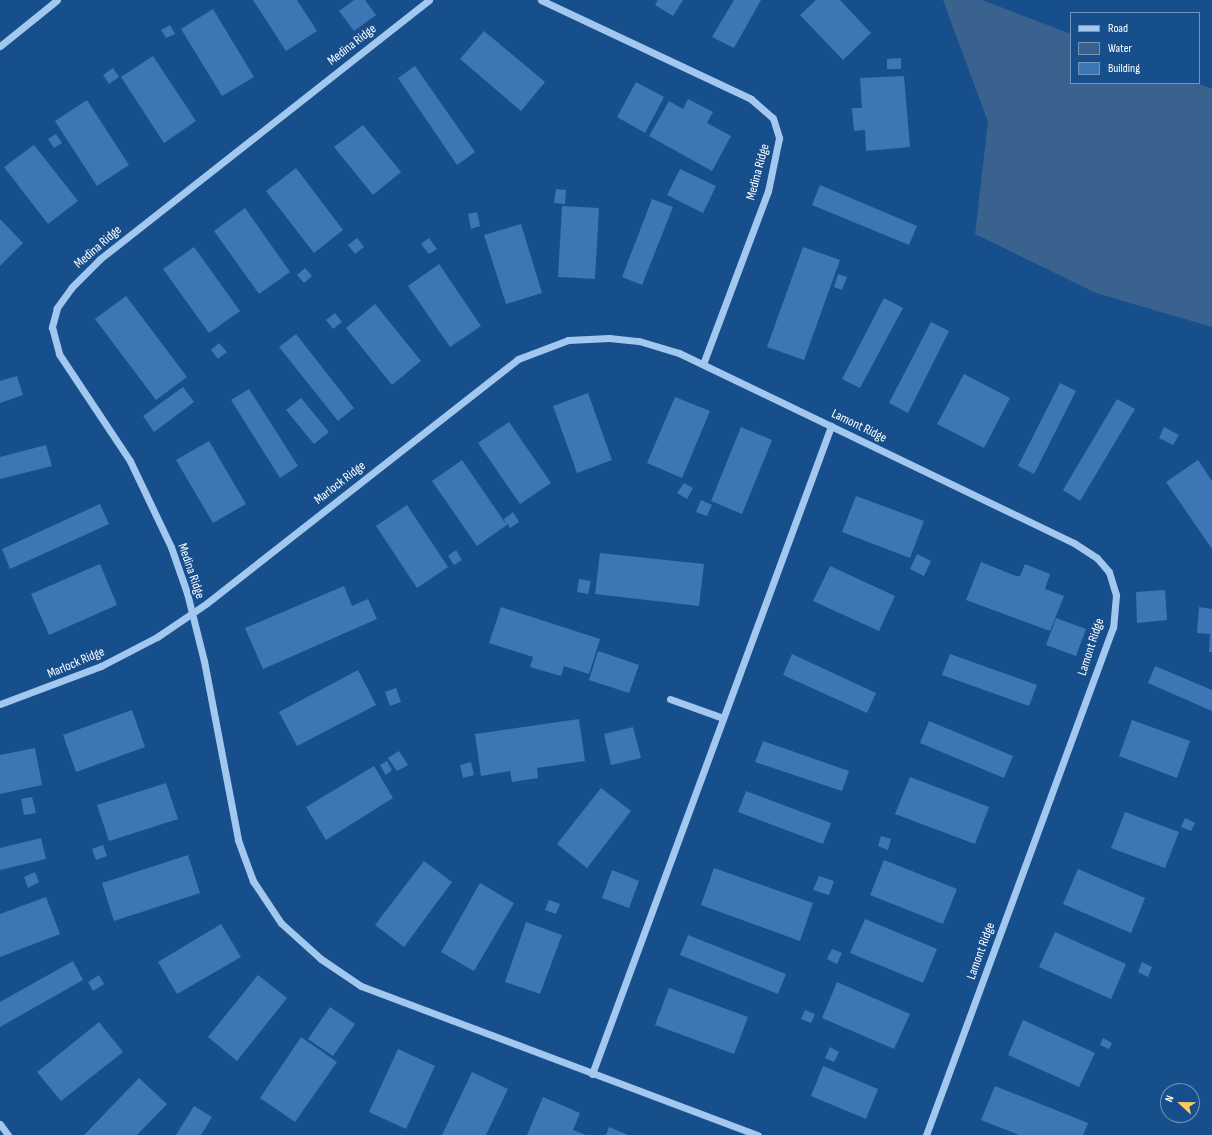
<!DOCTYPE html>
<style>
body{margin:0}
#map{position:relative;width:1212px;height:1135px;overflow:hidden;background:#174f8d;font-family:"Sofia Sans Condensed",sans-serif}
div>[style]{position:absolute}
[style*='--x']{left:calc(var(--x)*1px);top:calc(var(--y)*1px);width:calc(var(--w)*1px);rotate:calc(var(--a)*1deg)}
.water>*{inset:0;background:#39628e}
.building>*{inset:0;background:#3c76b4}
.minor>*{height:7px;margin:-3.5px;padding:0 3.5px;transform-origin:3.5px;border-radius:3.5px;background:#a3c8ef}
span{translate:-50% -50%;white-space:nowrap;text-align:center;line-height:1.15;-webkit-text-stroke:4px #174f8d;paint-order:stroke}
.street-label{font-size:13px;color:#fff}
.legend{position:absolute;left:1070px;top:12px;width:130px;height:72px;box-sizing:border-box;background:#174f8d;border:1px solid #7495bb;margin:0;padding:5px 7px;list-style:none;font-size:12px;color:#fff}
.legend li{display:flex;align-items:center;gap:8px;height:20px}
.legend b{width:20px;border:1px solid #7495bb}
.north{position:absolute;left:1160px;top:1083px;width:40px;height:40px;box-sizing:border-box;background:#174f8d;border:1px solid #7495bb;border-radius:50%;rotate:292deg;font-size:11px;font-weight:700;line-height:16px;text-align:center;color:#fff}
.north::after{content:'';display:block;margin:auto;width:14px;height:18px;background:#ffcb61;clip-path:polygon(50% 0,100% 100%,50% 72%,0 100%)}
</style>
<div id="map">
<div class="water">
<div style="clip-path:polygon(943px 0,982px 0,1071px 34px,1071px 83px,1197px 83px,1212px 89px,1212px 327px,1096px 293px,975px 234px,988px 122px)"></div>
</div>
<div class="building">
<div style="clip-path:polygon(253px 0,297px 0,317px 31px,286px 51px)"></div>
<div style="clip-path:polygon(354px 0,365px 0,376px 15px,354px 31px,339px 11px)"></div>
<div style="clip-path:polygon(658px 0,683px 0,673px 16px,655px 5px)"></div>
<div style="clip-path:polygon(734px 0,761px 0,734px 48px,712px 37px)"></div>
<div style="clip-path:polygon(816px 0,840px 0,871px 33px,843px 60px,800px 15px)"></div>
<div style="clip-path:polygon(213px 9px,254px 77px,222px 96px,181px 29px)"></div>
<div style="clip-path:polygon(170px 25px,175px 34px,166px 38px,161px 30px)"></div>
<div style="clip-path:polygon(484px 31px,545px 82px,521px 111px,460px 59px)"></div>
<div style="clip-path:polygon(153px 56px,196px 121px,164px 143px,121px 77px)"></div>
<div style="clip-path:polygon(901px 58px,901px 69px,887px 69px,887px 59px)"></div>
<div style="clip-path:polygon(415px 66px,475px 152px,457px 165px,398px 78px)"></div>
<div style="clip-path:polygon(113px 68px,119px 77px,109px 84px,103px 75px)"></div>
<div style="clip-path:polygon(904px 76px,910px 147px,866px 151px,865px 130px,854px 131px,852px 108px,862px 108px,860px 78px)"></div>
<div style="clip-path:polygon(636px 82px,664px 97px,645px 133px,617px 117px)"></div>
<div style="clip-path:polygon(688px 99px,713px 112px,707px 123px,731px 136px,712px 171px,649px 136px,669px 101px,683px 109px)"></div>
<div style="clip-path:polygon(87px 100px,129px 165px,97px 186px,55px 121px)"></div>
<div style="clip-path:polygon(363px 125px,401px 172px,373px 195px,334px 147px)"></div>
<div style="clip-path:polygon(56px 134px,62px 143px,54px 148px,48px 139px)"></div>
<div style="clip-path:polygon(34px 145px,78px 201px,48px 224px,4px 167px)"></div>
<div style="clip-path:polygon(296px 168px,343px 230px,314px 253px,266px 191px)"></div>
<div style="clip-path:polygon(680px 169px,716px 186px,703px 213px,667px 195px)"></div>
<div style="clip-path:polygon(820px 185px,917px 226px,909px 245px,812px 205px)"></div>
<div style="clip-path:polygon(556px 189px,566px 190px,565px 204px,554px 203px)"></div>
<div style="clip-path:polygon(652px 199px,673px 207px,642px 285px,622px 277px)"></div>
<div style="clip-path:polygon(562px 206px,599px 208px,595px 279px,558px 277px)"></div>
<div style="clip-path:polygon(245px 208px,290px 272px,259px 294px,214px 231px)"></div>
<div style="clip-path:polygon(477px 212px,480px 226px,471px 229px,468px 214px)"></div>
<div style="clip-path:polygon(0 219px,23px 243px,0 266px)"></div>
<div style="clip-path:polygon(521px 224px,542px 293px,506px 304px,484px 235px)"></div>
<div style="clip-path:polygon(357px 238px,364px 247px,355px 254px,348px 245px)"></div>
<div style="clip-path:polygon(429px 238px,437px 249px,429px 254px,421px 244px)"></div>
<div style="clip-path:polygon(194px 247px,240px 311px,209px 333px,163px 269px)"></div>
<div style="clip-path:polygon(803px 247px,840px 260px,804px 360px,767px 347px)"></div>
<div style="clip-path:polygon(439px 264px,481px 326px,450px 347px,408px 286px)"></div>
<div style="clip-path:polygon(305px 268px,312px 276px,304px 283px,297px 275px)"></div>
<div style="clip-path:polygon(838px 274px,847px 277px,842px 290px,834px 287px)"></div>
<div style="clip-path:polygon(126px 296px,187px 377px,156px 400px,95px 319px)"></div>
<div style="clip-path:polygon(884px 298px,903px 308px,860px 388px,842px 379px)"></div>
<div style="clip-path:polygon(375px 304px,421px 361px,392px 385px,346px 328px)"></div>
<div style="clip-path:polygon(335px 313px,342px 322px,333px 329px,326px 320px)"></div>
<div style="clip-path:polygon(931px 322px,949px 331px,908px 413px,889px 403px)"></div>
<div style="clip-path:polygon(296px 334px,354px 408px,338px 421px,279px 347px)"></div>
<div style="clip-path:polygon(219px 343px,227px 352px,218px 359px,211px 350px)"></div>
<div style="clip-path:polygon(964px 374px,1010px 398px,984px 448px,937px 424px)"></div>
<div style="clip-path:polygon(17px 376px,23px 395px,0 403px,0 381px)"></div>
<div style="clip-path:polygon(1060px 383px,1076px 391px,1034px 474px,1018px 466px)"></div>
<div style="clip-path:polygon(183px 387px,194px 402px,154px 432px,143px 416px)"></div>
<div style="clip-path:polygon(249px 389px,298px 466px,280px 478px,231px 400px)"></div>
<div style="clip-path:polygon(588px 393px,612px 460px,577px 473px,553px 406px)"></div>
<div style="clip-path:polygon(675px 397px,710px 411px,682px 478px,647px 463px)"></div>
<div style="clip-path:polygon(301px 398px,329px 432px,314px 444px,286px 410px)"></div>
<div style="clip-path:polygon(1117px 399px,1135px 409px,1080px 501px,1063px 490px)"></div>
<div style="clip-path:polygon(509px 422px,551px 483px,520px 504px,478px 443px)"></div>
<div style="clip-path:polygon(741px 427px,772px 440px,742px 514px,711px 501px)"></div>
<div style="clip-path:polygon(1164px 427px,1179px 435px,1173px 445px,1159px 438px)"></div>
<div style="clip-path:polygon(209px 441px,246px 504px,213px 523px,176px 460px)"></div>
<div style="clip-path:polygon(46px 445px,52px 466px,0 479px,0 457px)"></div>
<div style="clip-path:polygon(462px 460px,506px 524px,504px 519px,513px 512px,519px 522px,510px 528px,508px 524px,477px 546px,432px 481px)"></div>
<div style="clip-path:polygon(1198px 460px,1212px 481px,1212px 549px,1166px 482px)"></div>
<div style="clip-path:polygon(684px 483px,693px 488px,687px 499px,677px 493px)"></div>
<div style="clip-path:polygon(856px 496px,924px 521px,910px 558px,842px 532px)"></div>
<div style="clip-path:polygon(701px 500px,712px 505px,707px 516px,696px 512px)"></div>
<div style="clip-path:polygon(100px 504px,109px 524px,10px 569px,2px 549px)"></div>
<div style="clip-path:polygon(407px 505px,448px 567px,417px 588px,376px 526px)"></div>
<div style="clip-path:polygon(456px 550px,462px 560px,454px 565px,448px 556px)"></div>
<div style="clip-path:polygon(600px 553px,704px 564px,699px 606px,595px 594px)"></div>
<div style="clip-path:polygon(917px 554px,931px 561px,924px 576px,910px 569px)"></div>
<div style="clip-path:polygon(981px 562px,1016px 576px,1020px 576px,1025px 564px,1050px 574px,1045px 589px,1064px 596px,1050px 631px,966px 600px)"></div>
<div style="clip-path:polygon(100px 564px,117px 605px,49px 635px,31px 594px)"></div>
<div style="clip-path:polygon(830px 566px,895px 596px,879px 631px,813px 601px)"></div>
<div style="clip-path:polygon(579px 579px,591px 581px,588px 594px,577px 592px)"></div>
<div style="clip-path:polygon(344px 586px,352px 606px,368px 599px,377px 619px,263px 669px,245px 628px)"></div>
<div style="clip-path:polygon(1165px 590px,1167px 620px,1137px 623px,1136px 592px)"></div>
<div style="clip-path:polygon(501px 607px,600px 639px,589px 674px,564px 666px,561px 676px,530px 667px,533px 657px,489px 643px)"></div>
<div style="clip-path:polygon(1199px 607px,1212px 609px,1212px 652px,1209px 652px,1210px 634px,1197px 633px)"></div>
<div style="clip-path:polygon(1056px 618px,1086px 629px,1076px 656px,1046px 645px)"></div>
<div style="clip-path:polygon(598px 651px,639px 665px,629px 693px,589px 680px)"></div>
<div style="clip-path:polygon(792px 654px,876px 693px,867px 713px,783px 675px)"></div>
<div style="clip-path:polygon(950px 654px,1037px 685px,1029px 706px,942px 675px)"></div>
<div style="clip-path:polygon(1155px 666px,1212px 690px,1212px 711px,1148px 683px)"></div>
<div style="clip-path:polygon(358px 670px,376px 705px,297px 746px,279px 712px)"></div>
<div style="clip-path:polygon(396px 688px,401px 702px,390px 706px,385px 692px)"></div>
<div style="clip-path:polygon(132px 710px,145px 747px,76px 772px,63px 735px)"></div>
<div style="clip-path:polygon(579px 719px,585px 761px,537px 768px,538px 778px,512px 782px,510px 771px,481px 776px,475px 734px)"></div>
<div style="clip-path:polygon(1132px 720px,1190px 741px,1177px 778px,1119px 756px)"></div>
<div style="clip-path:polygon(929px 721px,1013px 756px,1004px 778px,920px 743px)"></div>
<div style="clip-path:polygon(633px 727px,641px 758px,611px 765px,604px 734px)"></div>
<div style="clip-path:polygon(763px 741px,849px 771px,842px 791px,755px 762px)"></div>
<div style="clip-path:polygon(35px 748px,42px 785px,0 794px,0 755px)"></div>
<div style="clip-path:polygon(399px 751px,408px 765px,397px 771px,388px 758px)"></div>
<div style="clip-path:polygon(387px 761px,392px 770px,386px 775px,380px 765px)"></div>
<div style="clip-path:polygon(471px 762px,474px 775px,463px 778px,460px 765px)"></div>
<div style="clip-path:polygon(374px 766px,393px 798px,326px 840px,306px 807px)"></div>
<div style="clip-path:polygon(910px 777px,989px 807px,975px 844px,895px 814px)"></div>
<div style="clip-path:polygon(166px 783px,178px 819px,109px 841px,97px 805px)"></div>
<div style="clip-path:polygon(601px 788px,631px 811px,587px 868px,557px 844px)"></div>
<div style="clip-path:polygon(746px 791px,831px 823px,823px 844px,738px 812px)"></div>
<div style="clip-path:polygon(32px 797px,36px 813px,24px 815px,21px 799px)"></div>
<div style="clip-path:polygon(1125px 812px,1179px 832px,1165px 868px,1111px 848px)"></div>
<div style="clip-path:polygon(1185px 818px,1195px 823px,1191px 831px,1181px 827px)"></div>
<div style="clip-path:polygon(881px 836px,891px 839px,888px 850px,878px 846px)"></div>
<div style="clip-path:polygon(41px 838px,46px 859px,0 870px,0 848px)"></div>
<div style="clip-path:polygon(103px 845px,107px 856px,96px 860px,92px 849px)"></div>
<div style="clip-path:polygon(188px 855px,200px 893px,114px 921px,102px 883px)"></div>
<div style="clip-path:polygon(884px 860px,957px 889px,943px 924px,870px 895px)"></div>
<div style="clip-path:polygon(424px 861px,452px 882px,404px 947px,375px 925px)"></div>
<div style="clip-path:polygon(714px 868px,813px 903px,800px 941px,701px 905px)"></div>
<div style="clip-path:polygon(1078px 869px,1145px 898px,1131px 933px,1063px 904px)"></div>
<div style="clip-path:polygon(612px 870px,639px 881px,629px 908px,602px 898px)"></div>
<div style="clip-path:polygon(35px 872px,39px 882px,28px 888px,24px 877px)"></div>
<div style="clip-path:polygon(819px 876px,834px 881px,829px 895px,813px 890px)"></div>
<div style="clip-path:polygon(480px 883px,514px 903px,474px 971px,441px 952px)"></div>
<div style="clip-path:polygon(46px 897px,60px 934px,0 957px,0 914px)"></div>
<div style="clip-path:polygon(549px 900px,560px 904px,556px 914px,545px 910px)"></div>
<div style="clip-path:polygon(865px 919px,937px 949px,923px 983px,850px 953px)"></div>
<div style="clip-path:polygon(526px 922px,562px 935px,540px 994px,505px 982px)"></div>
<div style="clip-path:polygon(221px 924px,241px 957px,177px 994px,158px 962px)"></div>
<div style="clip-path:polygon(1055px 932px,1126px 964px,1111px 999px,1039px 967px)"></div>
<div style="clip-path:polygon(688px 935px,786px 974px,778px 994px,680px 955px)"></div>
<div style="clip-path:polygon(832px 949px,842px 953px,837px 964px,827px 959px)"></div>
<div style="clip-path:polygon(73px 961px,83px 980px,0 1027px,0 1002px)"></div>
<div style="clip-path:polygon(1142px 962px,1152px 967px,1148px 977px,1138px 972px)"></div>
<div style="clip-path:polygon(99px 975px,104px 984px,93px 991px,88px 982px)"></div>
<div style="clip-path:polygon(258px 975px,287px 998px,237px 1061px,208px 1037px)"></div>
<div style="clip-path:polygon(837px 982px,910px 1014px,894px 1049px,822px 1018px)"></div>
<div style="clip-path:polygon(669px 988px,748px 1017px,734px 1054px,655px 1025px)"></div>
<div style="clip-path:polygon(330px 1007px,355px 1024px,333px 1056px,308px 1039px)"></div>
<div style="clip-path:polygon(805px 1010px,815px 1014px,811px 1023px,801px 1019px)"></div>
<div style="clip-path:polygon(1023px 1020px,1095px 1053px,1079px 1087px,1008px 1055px)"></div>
<div style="clip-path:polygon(99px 1022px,123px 1052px,61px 1101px,37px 1072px)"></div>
<div style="clip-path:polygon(301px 1037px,337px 1062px,295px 1122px,260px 1098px)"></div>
<div style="clip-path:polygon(1103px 1038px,1112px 1043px,1109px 1049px,1100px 1045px)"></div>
<div style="clip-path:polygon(830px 1047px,839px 1052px,834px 1062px,825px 1058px)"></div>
<div style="clip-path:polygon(398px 1049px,435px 1066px,406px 1129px,369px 1112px)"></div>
<div style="clip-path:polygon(823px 1066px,878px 1089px,866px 1119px,811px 1096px)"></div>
<div style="clip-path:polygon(472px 1072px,508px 1089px,486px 1135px,442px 1135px)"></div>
<div style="clip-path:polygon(139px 1078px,167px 1104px,137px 1135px,84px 1135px)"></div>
<div style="clip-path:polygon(995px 1086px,1088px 1123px,1083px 1135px,1019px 1135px,981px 1120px)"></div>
<div style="clip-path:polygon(543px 1097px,580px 1113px,573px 1130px,586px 1135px,527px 1135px)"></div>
<div style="clip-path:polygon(194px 1106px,212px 1117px,201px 1135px,176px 1135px)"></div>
<div style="clip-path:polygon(609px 1127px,628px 1135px,606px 1135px)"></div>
</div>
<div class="minor">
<div style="--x:429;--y:0;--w:419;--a:141.8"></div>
<div style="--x:100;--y:259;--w:40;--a:135"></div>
<div style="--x:72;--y:287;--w:26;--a:126"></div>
<div style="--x:57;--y:308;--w:20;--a:105"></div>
<div style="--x:52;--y:327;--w:28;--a:75"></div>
<div style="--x:59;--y:354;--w:128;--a:56.4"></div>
<div style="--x:130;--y:461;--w:95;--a:64.5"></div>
<div style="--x:171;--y:547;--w:49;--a:70.8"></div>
<div style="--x:187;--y:593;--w:70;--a:76"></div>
<div style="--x:204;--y:661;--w:182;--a:79.2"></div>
<div style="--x:238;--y:840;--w:44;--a:69.9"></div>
<div style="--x:253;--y:881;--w:50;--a:56.3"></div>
<div style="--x:281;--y:923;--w:54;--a:42"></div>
<div style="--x:321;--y:959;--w:48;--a:34"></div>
<div style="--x:361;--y:986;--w:424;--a:20.6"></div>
<div style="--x:541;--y:0;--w:232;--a:25.2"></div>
<div style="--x:751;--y:99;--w:29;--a:41"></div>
<div style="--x:773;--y:118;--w:21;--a:73"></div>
<div style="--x:779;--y:138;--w:54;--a:101.7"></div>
<div style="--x:768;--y:191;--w:185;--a:110.6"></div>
<div style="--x:0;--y:46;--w:73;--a:-38.9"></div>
<div style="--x:670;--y:699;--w:56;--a:19.7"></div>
<div style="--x:0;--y:704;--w:108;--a:-20.6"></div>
<div style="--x:101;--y:666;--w:63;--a:-27.4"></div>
<div style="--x:157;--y:637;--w:60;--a:-34.2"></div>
<div style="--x:207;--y:603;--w:395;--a:-38.1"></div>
<div style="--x:518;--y:359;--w:53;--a:-20.8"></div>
<div style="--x:568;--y:340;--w:41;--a:-2.8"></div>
<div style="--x:609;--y:338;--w:30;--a:6"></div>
<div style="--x:639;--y:341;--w:42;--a:16.7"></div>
<div style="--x:679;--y:353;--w:438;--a:25.7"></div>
<div style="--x:1074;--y:543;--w:27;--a:33"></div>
<div style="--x:1097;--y:558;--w:18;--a:49"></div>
<div style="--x:1109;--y:572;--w:24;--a:73"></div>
<div style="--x:1116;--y:595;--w:32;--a:95"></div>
<div style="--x:1113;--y:627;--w:541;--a:110.21"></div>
<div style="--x:592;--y:1074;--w:691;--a:-69.75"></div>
<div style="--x:0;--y:1124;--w:14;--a:54"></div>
</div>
<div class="street-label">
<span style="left:352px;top:45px;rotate:-38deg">Medina Ridge</span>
<span style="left:758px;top:172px;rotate:-75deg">Medina Ridge</span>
<span style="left:98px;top:247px;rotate:-41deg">Medina Ridge</span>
<span style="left:859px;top:426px;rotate:26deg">Lamont Ridge</span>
<span style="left:340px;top:483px;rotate:-38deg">Marlock Ridge</span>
<span style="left:191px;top:571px;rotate:71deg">Medina Ridge</span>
<span style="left:1091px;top:647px;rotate:-72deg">Lamont Ridge</span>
<span style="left:76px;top:663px;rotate:-23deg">Marlock Ridge</span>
<span style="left:981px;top:951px;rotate:-70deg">Lamont Ridge</span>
</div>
<ul class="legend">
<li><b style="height:5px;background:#a3c8ef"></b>Road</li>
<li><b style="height:11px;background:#39628e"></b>Water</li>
<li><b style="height:11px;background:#3c76b4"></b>Building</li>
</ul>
<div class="north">N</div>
</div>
